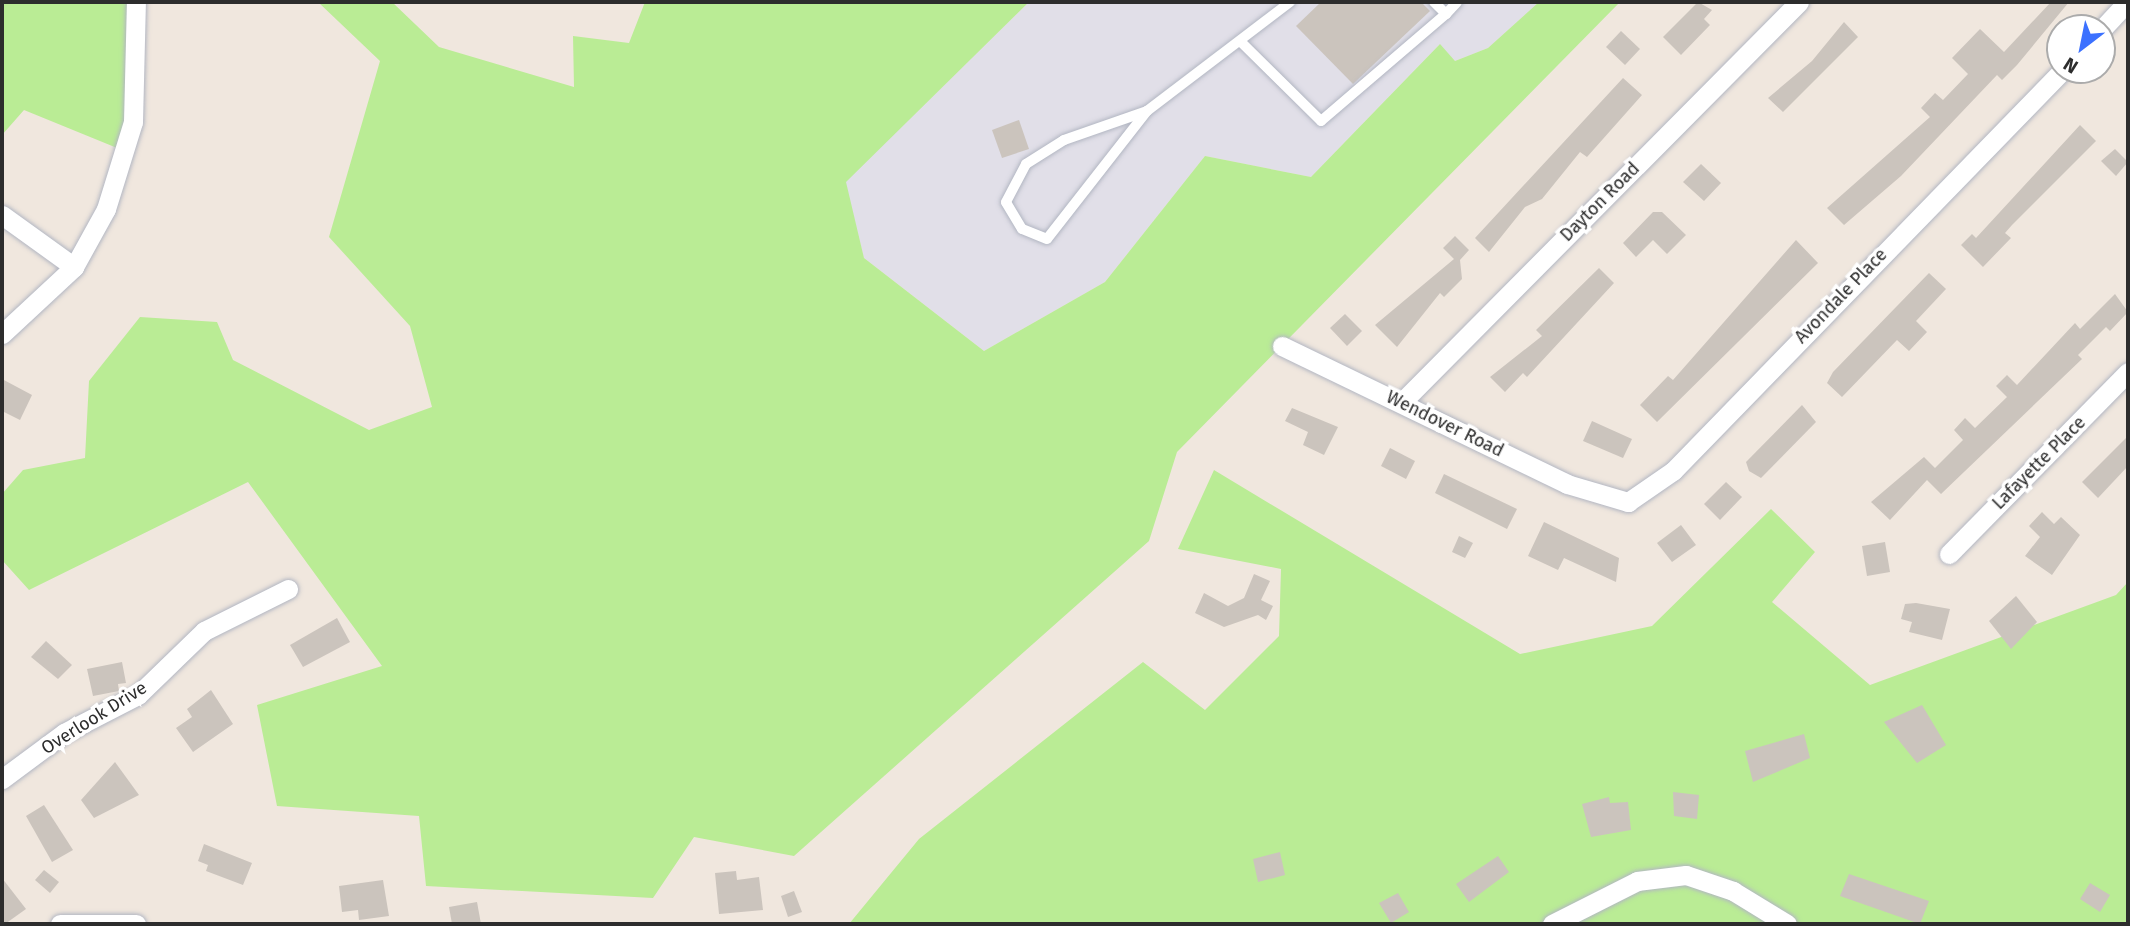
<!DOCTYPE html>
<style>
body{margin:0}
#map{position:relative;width:2130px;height:926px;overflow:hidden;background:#f0e7de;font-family:"Fira Sans",sans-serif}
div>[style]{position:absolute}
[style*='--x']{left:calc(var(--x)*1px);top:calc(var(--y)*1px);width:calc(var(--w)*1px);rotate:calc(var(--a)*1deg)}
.industrial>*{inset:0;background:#e1dfe8}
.green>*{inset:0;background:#baec95}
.building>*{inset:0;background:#cbc4bd}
.roads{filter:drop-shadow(0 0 2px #b2b6c2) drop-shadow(0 0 2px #b2b6c2)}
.service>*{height:10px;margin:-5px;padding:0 5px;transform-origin:5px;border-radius:5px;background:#fff}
.minor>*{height:19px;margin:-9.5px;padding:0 9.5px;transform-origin:9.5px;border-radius:9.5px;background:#fff}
span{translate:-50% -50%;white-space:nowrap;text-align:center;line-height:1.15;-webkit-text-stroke:7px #fff;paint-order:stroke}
.street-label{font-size:18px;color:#2d2d2d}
.frame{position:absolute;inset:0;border:4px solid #2d2d2d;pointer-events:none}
.north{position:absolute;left:2046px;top:14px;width:70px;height:70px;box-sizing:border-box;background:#fff;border:2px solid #ababab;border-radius:50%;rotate:212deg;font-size:19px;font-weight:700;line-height:28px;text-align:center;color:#2d2d2d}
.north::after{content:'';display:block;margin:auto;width:24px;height:32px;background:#3c71ff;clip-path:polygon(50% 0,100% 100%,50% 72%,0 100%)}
</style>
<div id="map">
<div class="industrial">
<div style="clip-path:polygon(1029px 2px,1539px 2px,1488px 48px,1455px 61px,1439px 45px,1311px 177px,1205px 156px,1105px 282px,984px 351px,864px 258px,845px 182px)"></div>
</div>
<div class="green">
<div style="clip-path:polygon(2px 2px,132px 2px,122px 150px,24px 110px,2px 135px)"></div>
<div style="clip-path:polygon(318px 2px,392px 2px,439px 47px,574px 87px,573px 36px,629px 43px,645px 2px,1029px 2px,846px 182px,864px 258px,984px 351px,1105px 282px,1205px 156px,1311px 177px,1440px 44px,1455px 61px,1488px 48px,1539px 2px,1620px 2px,1177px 452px,1149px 541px,794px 856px,694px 837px,653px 898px,426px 886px,419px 816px,277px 806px,257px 705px,382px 666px,248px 482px,29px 590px,2px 560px,2px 494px,23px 470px,85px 458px,89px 381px,140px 317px,217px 322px,233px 360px,369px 430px,432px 407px,410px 326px,329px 237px,380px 61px)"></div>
<div style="clip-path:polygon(1214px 470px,1520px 654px,1652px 626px,1771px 509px,1815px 552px,1772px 602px,1870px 685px,2116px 595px,2128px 582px,2128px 924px,849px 924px,919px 839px,1143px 662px,1205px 710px,1279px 636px,1281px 569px,1178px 549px)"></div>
</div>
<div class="building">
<div style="clip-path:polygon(1321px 2px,1421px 2px,1430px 11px,1353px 84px,1296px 26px)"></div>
<div style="clip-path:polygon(1698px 2px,1712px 10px,1704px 19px,1710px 25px,1681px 55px,1663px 37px)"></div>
<div style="clip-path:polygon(2051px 2px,2069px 2px,2017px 65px,2002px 80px,1997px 75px,1901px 176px,1844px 225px,1827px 208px,1930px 117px,1921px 108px,1935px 93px,1943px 100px,1968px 74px,1952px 58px,1980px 29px,2004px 52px)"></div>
<div style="clip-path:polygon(1844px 22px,1858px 37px,1783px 112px,1768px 98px,1812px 61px)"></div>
<div style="clip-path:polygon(1621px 31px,1640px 49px,1625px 65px,1606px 47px)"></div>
<div style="clip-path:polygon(1623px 78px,1642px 95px,1587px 157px,1580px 152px,1542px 199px,1525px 207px,1489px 252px,1475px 238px)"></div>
<div style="clip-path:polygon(1019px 120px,1029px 149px,1002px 158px,992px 130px)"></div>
<div style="clip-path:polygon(2080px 125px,2096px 141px,2012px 225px,2005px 233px,2011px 238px,1983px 267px,1961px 245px,1972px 234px,1976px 238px)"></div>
<div style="clip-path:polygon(2115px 149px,2128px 162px,2116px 176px,2101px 161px)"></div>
<div style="clip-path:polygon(1701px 164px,1721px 183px,1704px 201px,1683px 182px)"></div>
<div style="clip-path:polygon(1653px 212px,1662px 212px,1686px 235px,1667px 254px,1653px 240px,1636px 257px,1623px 243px)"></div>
<div style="clip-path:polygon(1455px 236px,1469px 250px,1460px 260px,1462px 279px,1444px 297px,1440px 293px,1397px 347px,1375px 325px,1454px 259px,1443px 248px)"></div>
<div style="clip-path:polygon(1796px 240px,1818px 263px,1657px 422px,1640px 405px,1668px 376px,1673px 380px)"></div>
<div style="clip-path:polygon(1599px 268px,1614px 283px,1527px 377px,1523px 373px,1505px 392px,1490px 377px,1542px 336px,1536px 330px)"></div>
<div style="clip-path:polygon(1929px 273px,1946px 289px,1916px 321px,1927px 332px,1909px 351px,1897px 340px,1842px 397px,1827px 383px,1833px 372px)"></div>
<div style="clip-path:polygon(2115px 294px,2128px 312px,2110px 331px,2106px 327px,2078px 355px,2082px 359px,1941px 494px,1927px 480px,1890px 520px,1871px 502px,1924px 457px,1935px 468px,1963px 440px,1954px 430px,1965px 418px,1975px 428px,2007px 397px,1996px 386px,2007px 375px,2017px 385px,2075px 323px,2080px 329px)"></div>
<div style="clip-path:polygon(1345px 314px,1362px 331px,1347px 346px,1330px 328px)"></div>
<div style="clip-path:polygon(2px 379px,32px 395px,20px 420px,2px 411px)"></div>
<div style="clip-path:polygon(1802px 405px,1816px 422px,1761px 478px,1749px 471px,1746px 462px)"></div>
<div style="clip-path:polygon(1292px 408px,1338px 427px,1324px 455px,1303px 445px,1308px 432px,1285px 421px)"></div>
<div style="clip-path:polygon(1592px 421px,1632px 439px,1623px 458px,1583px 441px)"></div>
<div style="clip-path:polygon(2128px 436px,2128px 466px,2098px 498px,2082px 482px)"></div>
<div style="clip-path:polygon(1390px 448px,1415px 461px,1406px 479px,1381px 466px)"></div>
<div style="clip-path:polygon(1444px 474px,1517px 509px,1507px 529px,1435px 493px)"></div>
<div style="clip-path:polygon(1726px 482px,1742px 497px,1720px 520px,1704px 504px)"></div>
<div style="clip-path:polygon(2042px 512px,2054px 524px,2061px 517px,2080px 535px,2052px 575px,2025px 556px,2040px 537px,2029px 526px)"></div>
<div style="clip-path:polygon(1544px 522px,1619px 558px,1616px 582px,1564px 558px,1558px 570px,1528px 556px)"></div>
<div style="clip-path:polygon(1681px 525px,1696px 545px,1672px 562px,1657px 543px)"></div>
<div style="clip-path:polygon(1459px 536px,1473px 543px,1465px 558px,1452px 552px)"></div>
<div style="clip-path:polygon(1885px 542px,1890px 572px,1867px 576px,1862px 546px)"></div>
<div style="clip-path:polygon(1254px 574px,1270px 581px,1261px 600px,1273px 606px,1266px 620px,1258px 615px,1224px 627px,1195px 613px,1204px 593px,1228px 606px,1244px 598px)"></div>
<div style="clip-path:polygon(2016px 596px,2037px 622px,2011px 649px,1989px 621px)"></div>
<div style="clip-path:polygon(1916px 603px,1950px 609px,1942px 640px,1909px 632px,1912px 622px,1901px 619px,1905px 604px)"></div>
<div style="clip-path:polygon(337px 618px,350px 642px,303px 667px,290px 645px)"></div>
<div style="clip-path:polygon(46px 641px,72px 665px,58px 679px,31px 657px)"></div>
<div style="clip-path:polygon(122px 662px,126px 683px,118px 684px,119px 691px,93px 696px,87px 669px)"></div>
<div style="clip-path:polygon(211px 690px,233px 724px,193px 752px,176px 728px,192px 717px,187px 709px)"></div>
<div style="clip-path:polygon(1922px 705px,1946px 745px,1917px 763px,1884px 722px)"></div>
<div style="clip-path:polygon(1804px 734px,1810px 758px,1753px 782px,1745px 751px)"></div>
<div style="clip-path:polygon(115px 762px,139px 795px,94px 818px,81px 800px)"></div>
<div style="clip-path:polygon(1673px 792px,1699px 795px,1697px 819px,1674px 816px)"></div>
<div style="clip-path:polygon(1609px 797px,1610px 803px,1628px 802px,1631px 830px,1591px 837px,1582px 804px)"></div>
<div style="clip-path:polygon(44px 805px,73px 850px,52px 862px,26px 816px)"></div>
<div style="clip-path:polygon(204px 844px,252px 863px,243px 885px,206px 871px,208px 865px,198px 861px)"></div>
<div style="clip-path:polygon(1280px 852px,1285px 875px,1258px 882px,1253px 859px)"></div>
<div style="clip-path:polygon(1498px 856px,1509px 872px,1469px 902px,1456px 884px)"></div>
<div style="clip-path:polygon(44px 870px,59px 882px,50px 893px,35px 880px)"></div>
<div style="clip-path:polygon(736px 871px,737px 880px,759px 877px,763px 910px,719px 914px,715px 873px)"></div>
<div style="clip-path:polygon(1849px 874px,1929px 901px,1920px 924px,1840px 896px)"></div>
<div style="clip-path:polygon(2px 878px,26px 909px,5px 924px,2px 924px)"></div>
<div style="clip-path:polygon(383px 880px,389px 916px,359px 920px,358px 910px,342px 912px,339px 886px)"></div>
<div style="clip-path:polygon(2090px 883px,2110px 895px,2100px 912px,2080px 899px)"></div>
<div style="clip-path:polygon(794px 891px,802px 912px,788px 917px,781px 896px)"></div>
<div style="clip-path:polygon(1398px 893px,1409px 912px,1391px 923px,1379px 903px)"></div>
<div style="clip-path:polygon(477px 902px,481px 924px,452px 924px,449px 907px)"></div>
</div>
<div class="roads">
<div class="service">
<div style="--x:1434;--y:2;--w:17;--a:45"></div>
<div style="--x:1446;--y:14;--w:16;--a:-47"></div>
<div style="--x:1242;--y:43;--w:111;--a:44.6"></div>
<div style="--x:1321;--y:121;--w:165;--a:-40.6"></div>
<div style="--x:1147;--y:111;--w:162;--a:128"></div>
<div style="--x:1047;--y:239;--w:27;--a:-158"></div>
<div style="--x:1022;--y:229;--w:31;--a:-121"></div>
<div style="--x:1006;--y:202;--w:43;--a:-62.2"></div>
<div style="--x:1026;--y:164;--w:45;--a:-32.3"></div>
<div style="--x:1064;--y:140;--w:88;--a:-19.3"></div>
<div style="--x:1147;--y:111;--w:180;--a:-37.3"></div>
</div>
<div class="minor">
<div style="--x:2102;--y:29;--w:37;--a:-47"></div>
<div style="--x:2;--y:215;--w:89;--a:35.8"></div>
<div style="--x:2;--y:334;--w:98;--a:-42.9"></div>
<div style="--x:74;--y:267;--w:66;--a:-61.1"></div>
<div style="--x:106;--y:209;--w:91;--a:-72.8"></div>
<div style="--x:133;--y:122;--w:120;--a:-88.6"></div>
<div style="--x:1282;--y:346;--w:317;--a:25.8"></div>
<div style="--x:1567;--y:484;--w:64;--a:16.4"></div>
<div style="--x:1628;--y:502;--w:55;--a:-34.6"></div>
<div style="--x:1673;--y:471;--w:559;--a:-45.8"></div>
<div style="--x:1401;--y:403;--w:565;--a:-45.22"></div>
<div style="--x:1949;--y:554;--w:255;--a:-45.5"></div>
<div style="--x:2;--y:779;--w:77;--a:-36.6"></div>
<div style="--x:64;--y:733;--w:83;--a:-27.2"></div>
<div style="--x:138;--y:695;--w:92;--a:-44.1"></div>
<div style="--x:204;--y:631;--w:94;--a:-26.6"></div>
<div style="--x:60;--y:924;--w:76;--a:0"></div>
<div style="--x:1552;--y:924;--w:95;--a:-26.8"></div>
<div style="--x:1637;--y:881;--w:49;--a:-7"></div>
<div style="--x:1686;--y:875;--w:50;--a:18.8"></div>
<div style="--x:1733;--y:891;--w:63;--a:31.4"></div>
</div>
</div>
<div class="street-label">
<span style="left:1600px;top:202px;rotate:-45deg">Dayton Road</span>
<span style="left:1841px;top:296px;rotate:-46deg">Avondale Place</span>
<span style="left:1445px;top:424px;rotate:26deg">Wendover Road</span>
<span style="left:2039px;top:463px;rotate:-45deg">Lafayette Place</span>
<span style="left:94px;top:718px;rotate:-32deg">Overlook Drive</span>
</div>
<div class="frame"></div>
<div class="north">N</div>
</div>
